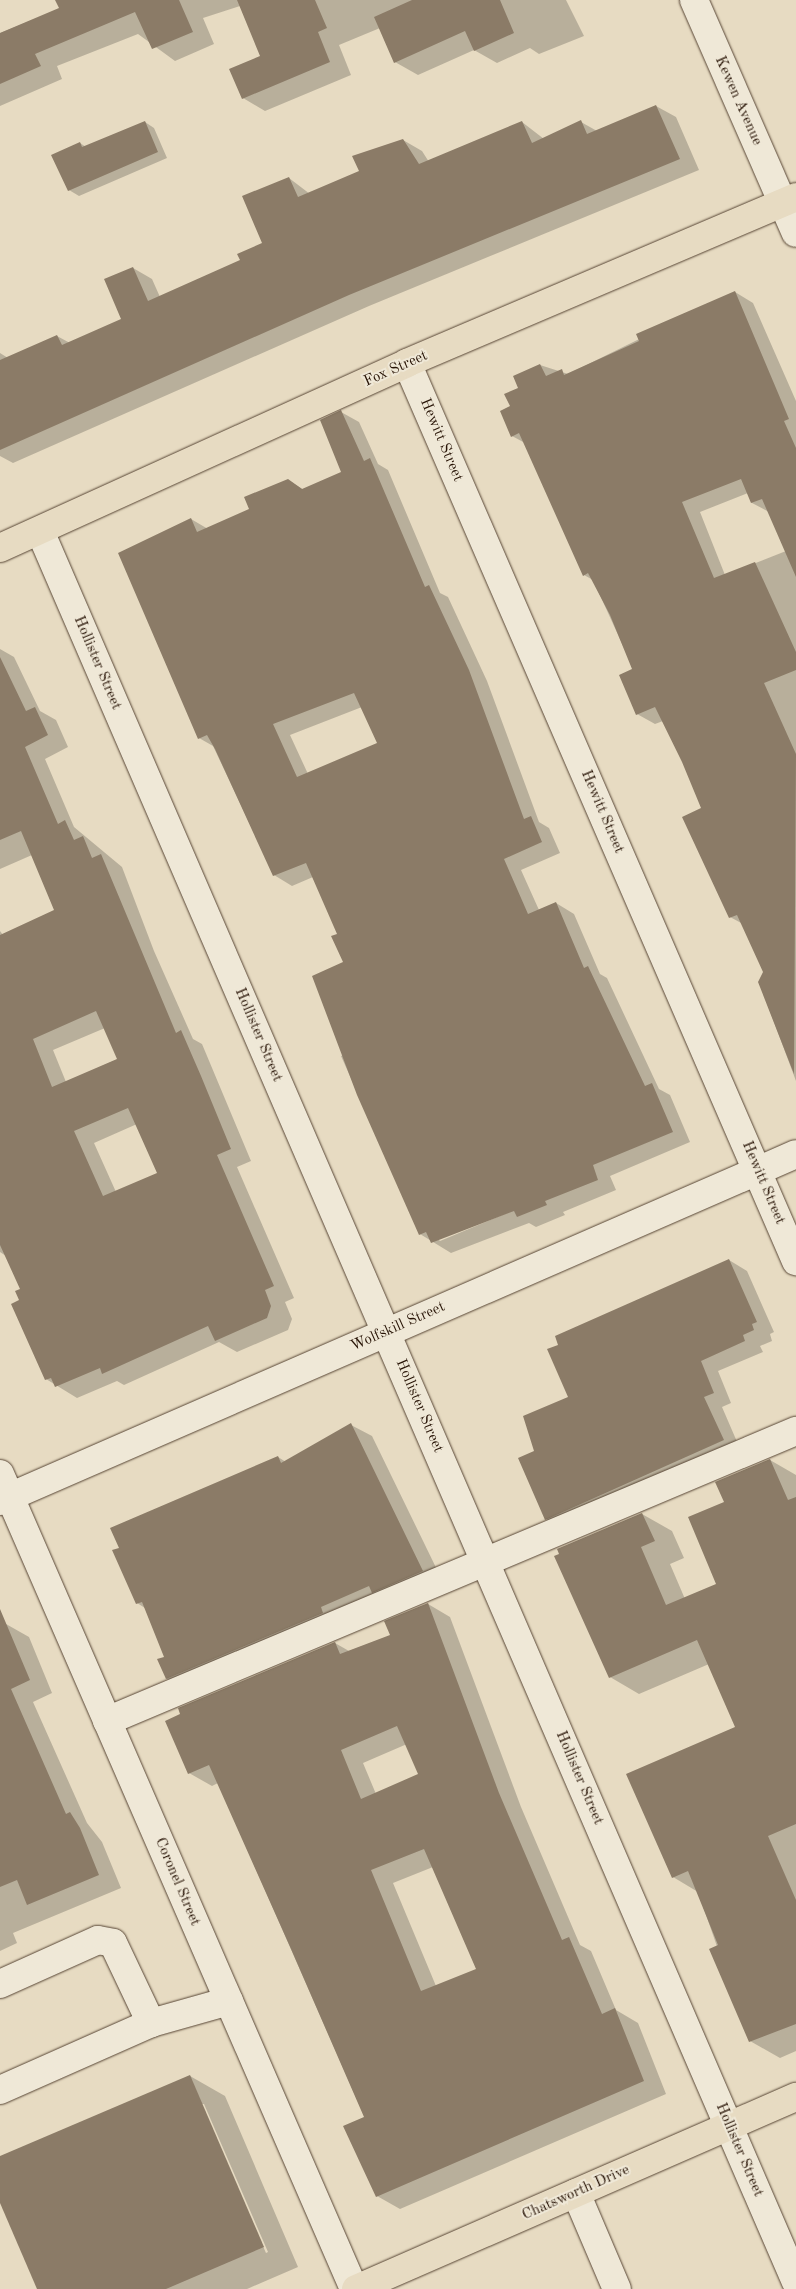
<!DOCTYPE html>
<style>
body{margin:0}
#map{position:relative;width:796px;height:2289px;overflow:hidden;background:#e7dbc2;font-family:"Old Standard TT",serif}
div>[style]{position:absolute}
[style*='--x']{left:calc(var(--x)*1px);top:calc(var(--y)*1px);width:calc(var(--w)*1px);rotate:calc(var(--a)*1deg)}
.shadow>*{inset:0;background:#0003}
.building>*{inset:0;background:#8b7b67}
.roads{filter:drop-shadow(0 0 1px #574534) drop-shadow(0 0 1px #574534)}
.minor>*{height:28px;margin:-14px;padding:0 14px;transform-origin:14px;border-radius:14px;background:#efe8d7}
.major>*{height:28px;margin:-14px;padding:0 14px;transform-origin:14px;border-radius:14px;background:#e7dbc2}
span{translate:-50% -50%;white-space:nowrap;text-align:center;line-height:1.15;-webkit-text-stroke:4px #efe8d7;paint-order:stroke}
.street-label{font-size:15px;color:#271305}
</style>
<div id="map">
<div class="shadow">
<div style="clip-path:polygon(59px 0,566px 0,584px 36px,539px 54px,530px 48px,497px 63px,474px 50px,418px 75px,395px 62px,380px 28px,339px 45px,351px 75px,265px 111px,243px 98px,262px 56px,240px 6px,203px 18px,214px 44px,175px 61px,138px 34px,57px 66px,62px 79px,0 106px,0 33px,60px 9px)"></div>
<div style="clip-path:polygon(656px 106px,676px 117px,699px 170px,369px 306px,13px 463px,0 456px,0 353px,8px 358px,57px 336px,70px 343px,123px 320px,133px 268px,152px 279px,160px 297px,241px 261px,263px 244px,289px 178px,310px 194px,360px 172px,403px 140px,422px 151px,429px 162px,522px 122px,544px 139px,581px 122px,597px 131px)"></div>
<div style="clip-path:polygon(145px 122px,154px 128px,167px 158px,79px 196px,69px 190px,80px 143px,86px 147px)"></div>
<div style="clip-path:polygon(evenodd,735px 292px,753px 303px,796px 401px,796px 1081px,759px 982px,765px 972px,743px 924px,730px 917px,702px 809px,684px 761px,663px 721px,655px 724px,637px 714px,634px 670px,593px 580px,584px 575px,525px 443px,512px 436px,511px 407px,519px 389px,540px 365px,568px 374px,735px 292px,748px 493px,752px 503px,769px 512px,786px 551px,725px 575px,700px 512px,748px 493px)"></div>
<div style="clip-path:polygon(evenodd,341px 412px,359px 422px,378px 464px,388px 470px,440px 593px,448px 597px,487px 681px,539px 822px,549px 828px,560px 853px,521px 870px,539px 910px,556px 903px,574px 914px,600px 974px,607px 978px,659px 1089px,670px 1095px,690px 1142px,610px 1176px,616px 1190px,563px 1212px,565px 1215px,536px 1227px,529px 1223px,451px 1253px,420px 1234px,341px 1056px,346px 1054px,344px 962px,339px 934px,313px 877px,292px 886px,274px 875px,213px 746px,199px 738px,120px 554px,191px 519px,208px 529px,250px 510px,288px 480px,304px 490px,342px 473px,341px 412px,362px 707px,379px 743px,308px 774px,290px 735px,362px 707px,341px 412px,519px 1208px,440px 1241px,438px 1239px,519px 1208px)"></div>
<div style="clip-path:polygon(evenodd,0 649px,14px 657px,40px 711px,56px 720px,68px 747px,45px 759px,74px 827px,122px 867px,154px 951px,193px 1039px,202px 1044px,251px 1161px,237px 1167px,294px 1298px,285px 1302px,292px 1319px,288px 1330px,237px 1352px,219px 1342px,124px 1385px,117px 1381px,77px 1398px,46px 1379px,21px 1300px,22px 1289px,6px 1256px,0 1252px,0 931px,3px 935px,55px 911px,32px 855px,0 869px,0 649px,105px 1028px,118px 1059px,66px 1082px,53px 1050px,105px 1028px,0 649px,137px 1124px,158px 1174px,116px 1192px,94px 1143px,137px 1124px)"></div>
<div style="clip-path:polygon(729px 1260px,747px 1271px,774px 1332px,770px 1334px,772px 1341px,760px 1346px,763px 1352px,718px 1371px,731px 1403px,722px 1407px,741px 1451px,564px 1530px,546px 1519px,536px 1452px,569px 1398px)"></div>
<div style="clip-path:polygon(351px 1425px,372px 1436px,443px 1582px,187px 1690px,167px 1679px,166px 1658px,145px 1608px,137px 1603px,278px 1457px,286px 1462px)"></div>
<div style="clip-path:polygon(770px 1460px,796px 1475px,796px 2051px,780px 2058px,750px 2041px,698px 1892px,673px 1877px,737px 1728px,709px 1664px,639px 1694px,610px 1677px,642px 1514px,672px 1531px,684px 1558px,670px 1564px,685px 1599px,718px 1584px,726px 1502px)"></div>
<div style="clip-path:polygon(evenodd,428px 1604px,450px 1617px,521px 1807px,580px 1945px,591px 1951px,616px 2010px,638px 2023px,666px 2094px,400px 2209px,377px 2196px,365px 2118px,218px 1783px,212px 1786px,189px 1773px,335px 1643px,349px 1651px,392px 1635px,428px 1604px,407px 1744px,420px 1775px,376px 1794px,363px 1763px,407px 1744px,428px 1604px,433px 1867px,477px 1970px,436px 1986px,393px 1883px,433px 1867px)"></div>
<div style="clip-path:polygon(6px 1624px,29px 1637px,52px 1693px,33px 1702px,87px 1823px,102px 1842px,121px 1888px,13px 1933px,17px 1943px,0 1951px,0 1627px)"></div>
<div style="clip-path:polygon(evenodd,190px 2076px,225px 2096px,298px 2267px,247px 2289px,38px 2289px,0 2200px,0 2157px,190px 2076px,201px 2104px,204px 2104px,268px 2252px,266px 2253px,201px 2104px)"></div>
</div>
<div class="building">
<div style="clip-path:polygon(55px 0,179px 0,193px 32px,152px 49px,135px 12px,35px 54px,41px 66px,0 84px,0 33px,59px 8px)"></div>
<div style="clip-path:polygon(237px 0,315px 0,327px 28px,318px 32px,330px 62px,242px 99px,229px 69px,260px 56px)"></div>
<div style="clip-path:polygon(412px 0,500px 0,514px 33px,474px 51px,465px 31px,394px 63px,374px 17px)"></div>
<div style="clip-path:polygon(656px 105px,680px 159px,349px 295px,0 450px,0 360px,57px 335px,62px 345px,121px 319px,104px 279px,133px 267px,148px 301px,240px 260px,237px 254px,262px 243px,242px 196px,289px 177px,298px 197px,359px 171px,352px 156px,403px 139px,419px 164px,522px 121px,532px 143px,581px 120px,587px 134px)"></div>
<div style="clip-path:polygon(145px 121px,158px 152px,68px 191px,51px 155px,80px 142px,82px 147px)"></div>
<div style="clip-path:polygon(735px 291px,789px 419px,784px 421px,796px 448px,796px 577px,762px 499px,751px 503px,741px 479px,682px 502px,714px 578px,755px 562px,796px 652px,796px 670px,764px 683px,796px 754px,794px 1074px,758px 982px,763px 972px,737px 915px,729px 918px,682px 817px,701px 808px,682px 762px,655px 707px,636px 715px,619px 675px,632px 669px,610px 615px,588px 573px,583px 576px,519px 433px,511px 437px,500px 411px,510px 406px,504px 394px,518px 388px,513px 376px,540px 364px,546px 376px,562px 369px,564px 375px,639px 341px,636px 334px)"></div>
<div style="clip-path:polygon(evenodd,341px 410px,364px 461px,370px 458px,425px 587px,429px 585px,469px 670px,524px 819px,531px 816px,542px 842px,504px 859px,528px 914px,556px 902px,584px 968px,588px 966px,645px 1086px,652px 1083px,673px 1132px,593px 1165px,598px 1180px,545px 1201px,547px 1205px,517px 1217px,514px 1211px,431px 1243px,426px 1232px,419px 1235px,357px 1095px,312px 976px,343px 962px,331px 936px,337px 934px,306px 863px,273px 876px,215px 749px,207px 735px,198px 739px,118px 553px,191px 518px,197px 532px,249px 509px,244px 497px,288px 479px,302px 489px,341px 472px,320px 420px,341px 410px,354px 693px,377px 743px,297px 777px,273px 724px,354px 693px)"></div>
<div style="clip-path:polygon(evenodd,0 657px,26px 711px,35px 707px,48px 735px,25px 747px,58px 824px,65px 820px,74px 840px,83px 836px,92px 858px,101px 854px,176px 1033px,181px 1030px,201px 1076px,231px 1149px,217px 1155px,274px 1286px,265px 1290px,271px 1306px,267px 1318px,215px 1341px,208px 1326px,102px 1374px,100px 1368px,55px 1387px,51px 1378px,45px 1380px,11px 1304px,19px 1300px,15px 1291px,20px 1289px,0 1245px,0 935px,54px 910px,21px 831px,0 840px,0 657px,96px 1011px,117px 1059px,52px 1087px,33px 1039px,96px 1011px,0 657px,128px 1108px,157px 1173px,103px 1196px,74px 1131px,128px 1108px)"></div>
<div style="clip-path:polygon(729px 1259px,757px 1322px,752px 1324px,754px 1330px,743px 1335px,745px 1341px,701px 1361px,714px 1393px,704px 1397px,724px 1440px,545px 1520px,518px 1458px,534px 1451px,523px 1416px,568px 1397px,547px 1349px,558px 1345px,555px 1336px)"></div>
<div style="clip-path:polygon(351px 1423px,423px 1571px,372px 1593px,369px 1586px,321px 1607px,323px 1613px,166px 1679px,157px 1659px,164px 1657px,142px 1602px,136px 1604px,112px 1550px,119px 1548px,110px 1528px,278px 1456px,281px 1463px)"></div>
<div style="clip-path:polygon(770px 1459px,788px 1500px,796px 1497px,796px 1824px,768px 1836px,796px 1900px,796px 2024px,749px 2042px,709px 1949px,718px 1945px,688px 1871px,672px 1878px,626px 1774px,735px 1727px,697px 1640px,609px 1678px,554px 1556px,559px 1554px,557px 1549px,642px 1513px,655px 1541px,641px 1547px,666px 1605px,716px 1584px,688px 1517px,724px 1502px,715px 1482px)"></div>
<div style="clip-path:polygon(evenodd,428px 1603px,499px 1793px,562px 1940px,569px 1937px,602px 2014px,615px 2008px,644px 2081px,376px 2197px,343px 2126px,364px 2117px,291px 1949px,209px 1765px,188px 1774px,165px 1721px,180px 1714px,178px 1708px,335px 1642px,340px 1654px,390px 1635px,384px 1621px,428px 1603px,397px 1726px,418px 1774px,361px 1799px,341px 1750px,397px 1726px,428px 1603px,424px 1849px,476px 1969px,421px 1991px,371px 1870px,424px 1849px)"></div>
<div style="clip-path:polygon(0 1609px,30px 1680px,11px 1689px,66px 1814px,70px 1812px,80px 1828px,99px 1875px,27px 1905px,17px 1880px,0 1887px)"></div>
<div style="clip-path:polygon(190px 2075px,264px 2247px,166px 2289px,37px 2289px,0 2203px,0 2156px)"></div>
</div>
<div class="roads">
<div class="minor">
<div style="--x:694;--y:0;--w:254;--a:66.4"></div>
<div style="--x:407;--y:363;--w:979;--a:66.58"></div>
<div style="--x:40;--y:531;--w:1907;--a:66.65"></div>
<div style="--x:0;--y:1474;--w:889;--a:66.52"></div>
<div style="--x:0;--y:1501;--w:868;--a:-23.55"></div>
<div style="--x:107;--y:1721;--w:748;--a:-22.83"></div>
<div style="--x:0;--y:1984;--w:107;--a:-24.2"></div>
<div style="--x:98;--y:1940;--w:15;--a:11"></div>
<div style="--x:113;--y:1943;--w:89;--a:64.6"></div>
<div style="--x:0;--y:2090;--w:165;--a:-23.9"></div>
<div style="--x:151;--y:2023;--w:81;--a:-15.8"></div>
<div style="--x:576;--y:2193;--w:104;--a:66.9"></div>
</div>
<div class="major">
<div style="--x:0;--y:548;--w:447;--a:-24.4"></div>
<div style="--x:407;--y:363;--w:423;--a:-23.1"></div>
<div style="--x:356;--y:2289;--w:480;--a:-23.6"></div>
</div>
</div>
<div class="street-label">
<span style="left:738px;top:101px;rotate:66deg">Kewen Avenue</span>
<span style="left:396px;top:369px;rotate:-24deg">Fox Street</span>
<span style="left:441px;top:440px;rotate:67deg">Hewitt Street</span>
<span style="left:97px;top:663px;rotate:67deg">Hollister Street</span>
<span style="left:602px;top:812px;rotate:67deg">Hewitt Street</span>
<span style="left:258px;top:1035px;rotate:67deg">Hollister Street</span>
<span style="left:763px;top:1183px;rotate:67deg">Hewitt Street</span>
<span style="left:398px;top:1327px;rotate:-24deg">Wolfskill Street</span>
<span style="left:419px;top:1406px;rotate:67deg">Hollister Street</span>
<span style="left:579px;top:1778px;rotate:67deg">Hollister Street</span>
<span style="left:177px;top:1882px;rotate:67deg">Coronel Street</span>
<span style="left:739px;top:2150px;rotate:67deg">Hollister Street</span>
<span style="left:576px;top:2193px;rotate:-24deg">Chatsworth Drive</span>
</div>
</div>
